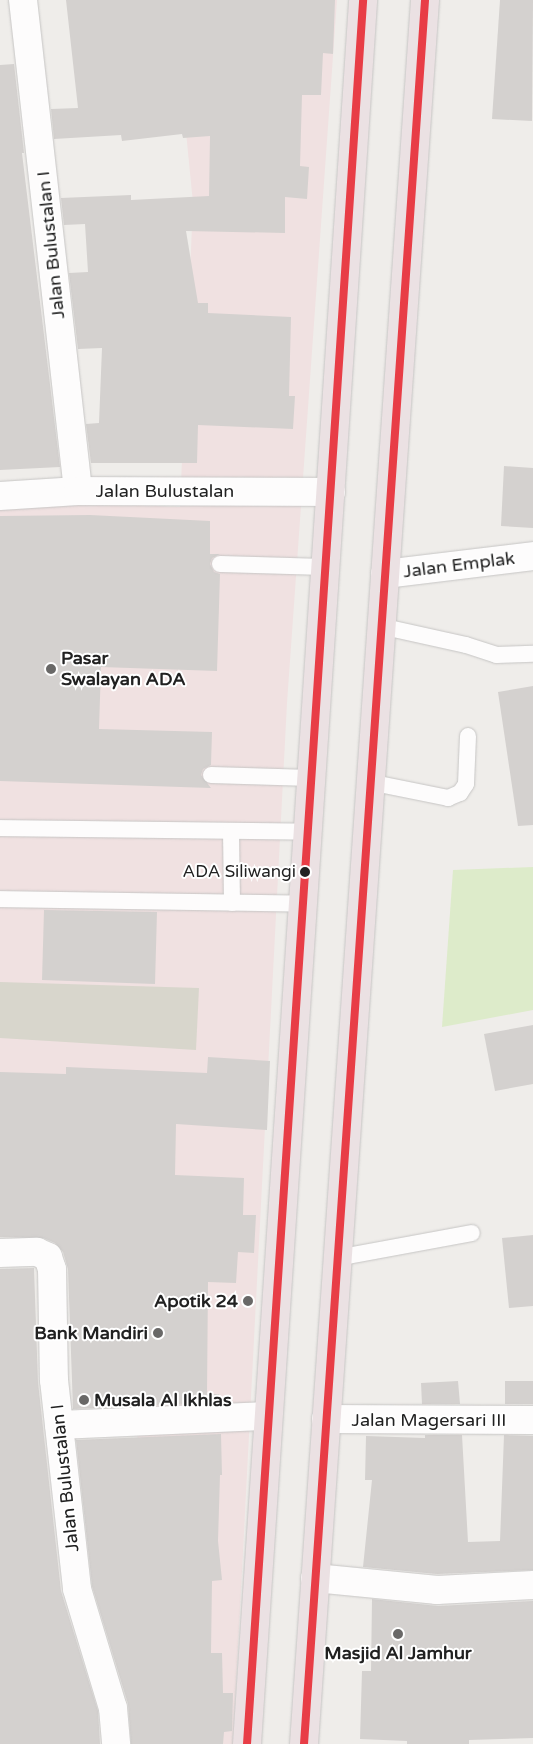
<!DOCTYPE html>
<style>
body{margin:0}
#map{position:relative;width:533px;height:1744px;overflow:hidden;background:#efedea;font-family:"Varela Round",sans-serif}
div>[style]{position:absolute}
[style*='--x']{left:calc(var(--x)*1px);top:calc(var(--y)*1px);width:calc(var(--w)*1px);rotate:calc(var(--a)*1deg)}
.commercial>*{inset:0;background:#f0e1e1}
.construction>*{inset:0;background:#d8d6cc}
.grass>*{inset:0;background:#ddebca}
.building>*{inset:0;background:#d4d1cf}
.roads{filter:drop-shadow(0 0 1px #c6c5c4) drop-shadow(0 0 1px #c6c5c4)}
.lane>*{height:16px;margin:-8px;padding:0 8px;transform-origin:8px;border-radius:8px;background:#fdfcfc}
.street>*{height:28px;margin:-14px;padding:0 14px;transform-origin:14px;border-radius:14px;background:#fdfcfc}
.highway>*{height:28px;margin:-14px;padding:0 14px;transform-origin:14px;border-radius:14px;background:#ebe1e3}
.bus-1>*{height:8px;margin:-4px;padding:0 4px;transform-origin:4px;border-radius:4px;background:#e83d46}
.dots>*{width:14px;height:14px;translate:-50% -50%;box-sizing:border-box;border:2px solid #fff;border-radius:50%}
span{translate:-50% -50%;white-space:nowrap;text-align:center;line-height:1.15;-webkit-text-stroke:4px #fff;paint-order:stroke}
.bus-label{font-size:17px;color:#212121}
.right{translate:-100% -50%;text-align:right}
.street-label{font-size:18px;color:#212121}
.poi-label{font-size:18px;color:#212121;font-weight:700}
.left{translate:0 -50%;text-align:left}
</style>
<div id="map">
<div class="commercial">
<div style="clip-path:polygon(173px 0,337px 0,287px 703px,233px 1744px,168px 1744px,151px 1506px,118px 1337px,92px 1156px,0 1156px,0 499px,180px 507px,193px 203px)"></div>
</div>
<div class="construction">
<div style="clip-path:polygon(0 982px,199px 988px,196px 1050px,0 1038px)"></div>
</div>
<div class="grass">
<div style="clip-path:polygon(533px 867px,533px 1010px,442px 1027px,453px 870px)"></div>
</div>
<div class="building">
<div style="clip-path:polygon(66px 0,335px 0,333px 54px,323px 53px,321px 95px,302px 95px,300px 166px,309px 167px,307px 199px,285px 197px,285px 233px,186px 231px,198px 303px,208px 303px,208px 313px,291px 317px,289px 396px,295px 396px,293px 429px,198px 425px,197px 463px,91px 463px,86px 424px,99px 423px,102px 348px,78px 349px,69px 273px,88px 272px,85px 224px,64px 225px,61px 198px,131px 195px,131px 200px,209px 196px,210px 136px,183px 138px,182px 134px,122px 141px,121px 135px,54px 139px,51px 109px,78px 108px)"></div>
<div style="clip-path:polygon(500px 0,533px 0,532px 121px,492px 119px)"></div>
<div style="clip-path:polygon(14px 64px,24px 153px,22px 153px,60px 467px,0 470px,0 65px)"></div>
<div style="clip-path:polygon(504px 466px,533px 468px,533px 528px,501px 526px)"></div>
<div style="clip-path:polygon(90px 515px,210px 521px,210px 554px,220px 554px,212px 558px,210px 564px,214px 572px,220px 574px,217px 671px,101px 667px,99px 729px,212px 732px,211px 765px,203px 769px,201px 775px,211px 788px,0 781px,0 516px)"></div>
<div style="clip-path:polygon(533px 686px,533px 825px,518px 826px,498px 692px)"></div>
<div style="clip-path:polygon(44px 910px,157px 912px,155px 984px,42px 980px)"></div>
<div style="clip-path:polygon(533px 1025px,533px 1084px,495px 1091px,484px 1034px)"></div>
<div style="clip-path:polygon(208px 1057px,270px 1061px,267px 1130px,176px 1124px,175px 1175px,244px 1178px,243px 1215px,256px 1215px,254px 1253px,238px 1252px,236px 1283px,208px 1282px,207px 1394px,219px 1394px,220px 1402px,73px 1409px,68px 1269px,63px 1252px,55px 1243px,43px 1238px,0 1237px,0 1072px,66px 1074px,66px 1067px,207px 1073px)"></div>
<div style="clip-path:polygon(533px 1235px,533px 1306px,509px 1308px,502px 1238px)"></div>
<div style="clip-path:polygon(34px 1268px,38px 1382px,61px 1591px,98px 1711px,100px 1744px,0 1744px,0 1269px)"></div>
<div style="clip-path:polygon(458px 1381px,460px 1404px,422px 1404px,421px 1383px)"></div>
<div style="clip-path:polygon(505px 1381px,533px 1381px,533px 1404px,505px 1404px)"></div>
<div style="clip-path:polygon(221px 1434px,222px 1475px,220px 1475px,218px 1541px,222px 1580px,212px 1581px,211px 1653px,222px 1653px,223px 1693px,233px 1693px,232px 1731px,224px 1732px,223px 1744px,131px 1744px,128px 1704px,92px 1586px,76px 1440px)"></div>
<div style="clip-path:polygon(425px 1435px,462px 1435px,468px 1542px,500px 1541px,504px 1435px,533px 1436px,533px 1570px,437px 1574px,363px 1567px,372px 1480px,365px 1480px,366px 1436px,425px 1438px)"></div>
<div style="clip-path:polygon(372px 1599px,438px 1606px,533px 1601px,533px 1738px,469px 1740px,469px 1744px,407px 1744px,407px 1741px,360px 1739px,362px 1671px,371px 1671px)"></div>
</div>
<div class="roads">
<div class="lane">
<div style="--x:220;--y:564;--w:105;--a:1.6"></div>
<div style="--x:380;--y:626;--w:88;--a:12.5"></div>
<div style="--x:466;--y:645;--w:32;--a:18"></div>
<div style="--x:496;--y:655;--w:37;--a:-2"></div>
<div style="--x:211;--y:775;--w:100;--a:1.7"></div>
<div style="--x:369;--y:782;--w:81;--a:11.4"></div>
<div style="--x:448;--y:798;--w:13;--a:-23"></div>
<div style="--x:460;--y:793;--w:11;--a:-56"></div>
<div style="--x:466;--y:784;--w:48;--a:-87.6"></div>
<div style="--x:0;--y:828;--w:307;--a:0.7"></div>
<div style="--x:231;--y:831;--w:72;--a:89.2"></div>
<div style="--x:0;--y:899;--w:302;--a:0.9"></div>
<div style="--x:337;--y:1258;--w:137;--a:-10.5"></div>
</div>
<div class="street">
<div style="--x:23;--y:0;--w:494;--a:83.6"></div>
<div style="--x:0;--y:496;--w:78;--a:-3.7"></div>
<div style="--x:78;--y:491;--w:253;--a:0.2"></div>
<div style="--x:385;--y:574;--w:149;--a:-6.9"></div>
<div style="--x:0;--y:1253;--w:37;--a:-2"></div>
<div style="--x:37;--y:1252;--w:12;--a:24"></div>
<div style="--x:48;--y:1257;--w:13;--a:72"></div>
<div style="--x:52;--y:1269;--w:111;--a:89"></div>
<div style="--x:54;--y:1380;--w:210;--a:83.7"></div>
<div style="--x:77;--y:1589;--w:124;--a:73.2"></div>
<div style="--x:113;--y:1708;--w:36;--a:85"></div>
<div style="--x:326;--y:1419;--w:207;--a:0.3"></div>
<div style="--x:59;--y:1425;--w:209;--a:-2.5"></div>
<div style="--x:315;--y:1578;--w:123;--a:5.6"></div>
<div style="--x:437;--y:1590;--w:96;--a:-3"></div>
</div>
<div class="highway">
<div style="--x:247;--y:1744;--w:1748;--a:-86.19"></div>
<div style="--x:304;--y:1744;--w:1748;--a:-86.03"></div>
</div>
</div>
<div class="bus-1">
<div style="--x:247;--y:1744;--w:1748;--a:-86.19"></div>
<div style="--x:304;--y:1744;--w:1748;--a:-86.03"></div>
</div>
<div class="dots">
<div style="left:51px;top:669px;background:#696867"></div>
<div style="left:305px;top:872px;background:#212121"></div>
<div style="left:248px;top:1301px;background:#696867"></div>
<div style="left:158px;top:1333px;background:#696867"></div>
<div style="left:84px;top:1400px;background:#696867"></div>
<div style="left:398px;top:1634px;background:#696867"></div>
</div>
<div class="bus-label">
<span class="right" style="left:296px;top:872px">ADA Siliwangi</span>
</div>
<div class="street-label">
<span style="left:51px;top:245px;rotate:-96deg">Jalan Bulustalan I</span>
<span style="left:165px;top:491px">Jalan Bulustalan</span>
<span style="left:459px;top:565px;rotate:-7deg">Jalan Emplak</span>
<span style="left:429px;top:1420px">Jalan Magersari III</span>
<span style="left:65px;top:1478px;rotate:-96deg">Jalan Bulustalan I</span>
</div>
<div class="poi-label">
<span class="left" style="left:61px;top:669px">Pasar<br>Swalayan ADA</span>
<span class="right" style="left:238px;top:1301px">Apotik 24</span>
<span class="right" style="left:148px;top:1333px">Bank Mandiri</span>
<span class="left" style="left:94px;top:1400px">Musala Al Ikhlas</span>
<span style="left:398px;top:1653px">Masjid Al Jamhur</span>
</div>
</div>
